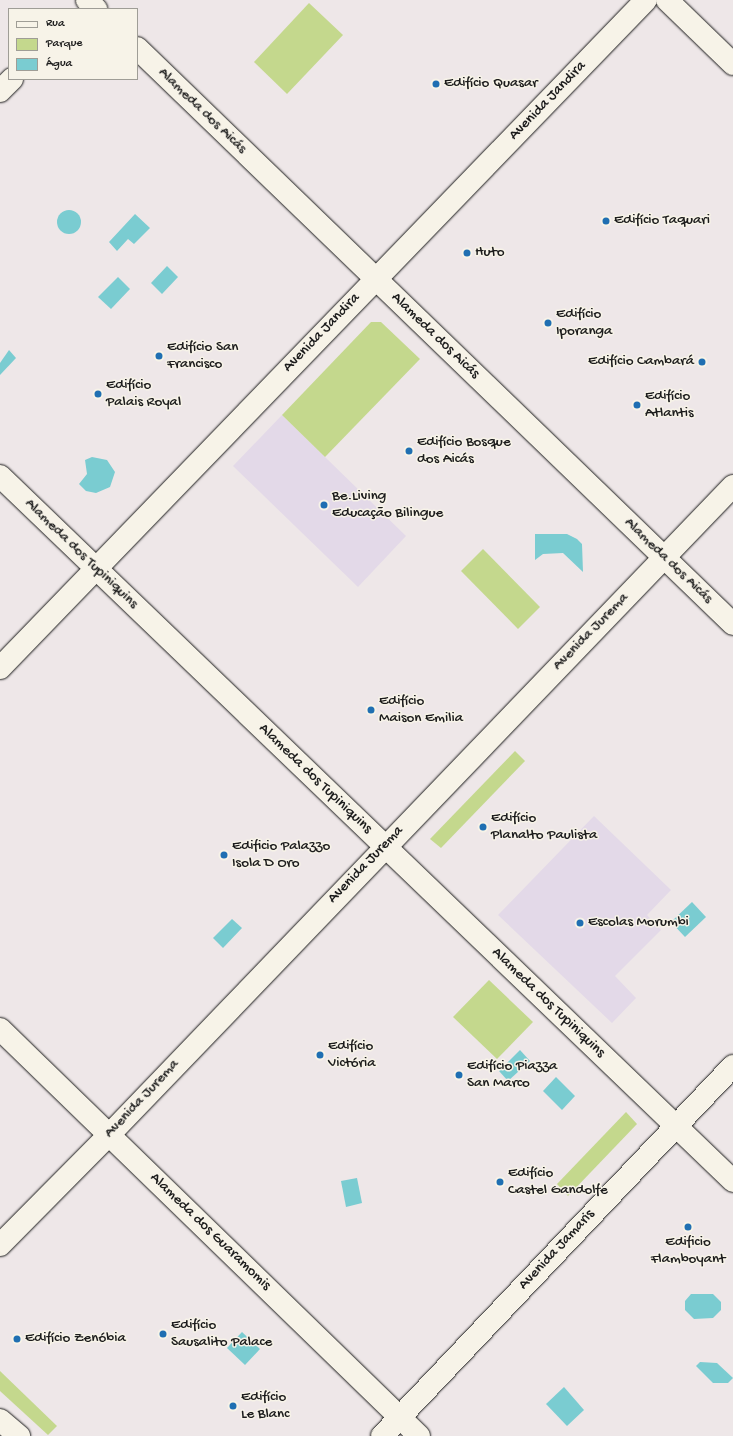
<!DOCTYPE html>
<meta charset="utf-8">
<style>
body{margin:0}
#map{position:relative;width:733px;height:1436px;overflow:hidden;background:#eee7e8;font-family:"Gochi Hand",sans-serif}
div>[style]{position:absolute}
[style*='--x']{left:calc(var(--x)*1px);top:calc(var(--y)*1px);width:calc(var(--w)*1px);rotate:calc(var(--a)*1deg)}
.built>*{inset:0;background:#e3d9e8}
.green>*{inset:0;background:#c4d88d}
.water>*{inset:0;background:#7accd1}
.round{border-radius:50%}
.roads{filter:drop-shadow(0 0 1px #1c1c1c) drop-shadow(0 0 1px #1c1c1c)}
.minor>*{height:22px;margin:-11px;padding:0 11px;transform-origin:11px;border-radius:11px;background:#f7f3e8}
.dots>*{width:11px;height:11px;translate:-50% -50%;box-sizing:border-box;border:2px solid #f7f3e8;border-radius:50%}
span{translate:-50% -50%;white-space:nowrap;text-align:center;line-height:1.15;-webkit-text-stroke:3px #f7f3e8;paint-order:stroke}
.poi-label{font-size:15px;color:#1c1c1c}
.left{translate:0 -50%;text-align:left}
.right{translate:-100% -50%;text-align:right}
.street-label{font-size:15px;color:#1c1c1c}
.legend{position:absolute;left:8px;top:8px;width:130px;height:72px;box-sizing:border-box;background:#f7f3e8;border:1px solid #9f9d96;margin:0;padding:5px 7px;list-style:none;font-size:12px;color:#1c1c1c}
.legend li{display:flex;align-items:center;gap:8px;height:20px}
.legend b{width:20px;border:1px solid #9f9d96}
</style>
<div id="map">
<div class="built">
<div style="clip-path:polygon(282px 415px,406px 536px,358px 587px,233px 466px)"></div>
<div style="clip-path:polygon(594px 816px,671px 890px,647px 915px,661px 930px,615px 976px,636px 998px,612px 1023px,498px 915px)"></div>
</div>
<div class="green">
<div style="clip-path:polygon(309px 3px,343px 35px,287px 94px,254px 62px)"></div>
<div style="clip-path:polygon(371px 322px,381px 322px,420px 359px,325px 457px,282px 415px)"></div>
<div style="clip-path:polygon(483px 549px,540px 607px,518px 629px,461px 571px)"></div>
<div style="clip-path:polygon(515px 751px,525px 761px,441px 848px,430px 839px)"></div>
<div style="clip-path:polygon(489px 980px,533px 1022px,497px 1059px,453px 1017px)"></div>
<div style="clip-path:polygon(626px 1112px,637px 1124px,568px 1196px,557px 1184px)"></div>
<div style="clip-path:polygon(0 1371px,57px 1426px,48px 1435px,0 1391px)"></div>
</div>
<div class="water">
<div class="round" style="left:57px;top:210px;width:24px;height:24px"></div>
<div style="clip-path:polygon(135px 214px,150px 228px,134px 244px,128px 239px,117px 251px,109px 242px)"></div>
<div style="clip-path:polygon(167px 266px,178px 277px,162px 294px,151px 283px)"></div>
<div style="clip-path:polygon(118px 277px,130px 289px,111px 309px,98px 297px)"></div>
<div style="clip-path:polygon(9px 350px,16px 358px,0 375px,0 363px)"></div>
<div style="clip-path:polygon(92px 457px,107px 460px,115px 472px,110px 487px,96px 493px,86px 491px,79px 484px,87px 474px,85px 460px)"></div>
<div style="clip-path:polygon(535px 534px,567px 534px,577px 539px,582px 544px,583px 572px,563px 553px,543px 554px,535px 560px)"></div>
<div style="clip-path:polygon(692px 902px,706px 917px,685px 937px,671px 922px)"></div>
<div style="clip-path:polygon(232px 919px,242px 928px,223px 948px,213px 938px)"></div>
<div style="clip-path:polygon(520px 1050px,530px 1061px,508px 1081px,499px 1071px)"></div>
<div style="clip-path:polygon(556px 1077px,575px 1096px,562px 1110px,543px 1091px)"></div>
<div style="clip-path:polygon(357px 1178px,362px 1203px,346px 1207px,341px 1181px)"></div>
<div style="clip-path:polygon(691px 1294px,713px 1294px,721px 1302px,721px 1310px,713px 1318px,694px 1319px,685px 1310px,685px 1301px)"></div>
<div style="clip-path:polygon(242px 1332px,260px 1349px,245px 1365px,227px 1348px)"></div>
<div style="clip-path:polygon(700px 1362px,717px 1363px,733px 1378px,728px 1383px,713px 1383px,696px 1366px)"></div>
<div style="clip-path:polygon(564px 1387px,584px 1410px,567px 1426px,546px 1404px)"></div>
</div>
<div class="roads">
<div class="minor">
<div style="--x:87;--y:0;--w:13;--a:45"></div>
<div style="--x:667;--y:0;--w:92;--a:44.1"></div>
<div style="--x:137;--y:48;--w:829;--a:44.02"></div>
<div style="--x:0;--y:91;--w:17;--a:-45"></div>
<div style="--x:0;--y:476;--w:1017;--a:43.88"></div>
<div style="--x:0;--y:668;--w:929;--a:-45.96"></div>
<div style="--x:0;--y:1029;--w:584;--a:44.17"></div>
<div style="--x:0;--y:1245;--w:156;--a:-45.3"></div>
<div style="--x:110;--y:1134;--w:899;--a:-46.13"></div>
<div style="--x:0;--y:1420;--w:25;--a:40"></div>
<div style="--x:382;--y:1436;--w:510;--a:-46.51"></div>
</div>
</div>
<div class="dots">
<div style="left:436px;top:84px;background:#1f6fb2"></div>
<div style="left:606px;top:221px;background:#1f6fb2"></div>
<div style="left:467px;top:253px;background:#1f6fb2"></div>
<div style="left:548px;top:323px;background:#1f6fb2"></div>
<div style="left:159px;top:356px;background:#1f6fb2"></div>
<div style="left:702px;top:362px;background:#1f6fb2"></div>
<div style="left:98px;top:394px;background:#1f6fb2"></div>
<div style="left:637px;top:405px;background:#1f6fb2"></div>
<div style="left:409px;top:451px;background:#1f6fb2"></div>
<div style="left:324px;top:505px;background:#1f6fb2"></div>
<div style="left:371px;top:710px;background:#1f6fb2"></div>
<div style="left:483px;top:827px;background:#1f6fb2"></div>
<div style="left:224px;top:855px;background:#1f6fb2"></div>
<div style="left:580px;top:923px;background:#1f6fb2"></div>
<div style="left:320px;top:1055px;background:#1f6fb2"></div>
<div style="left:459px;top:1075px;background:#1f6fb2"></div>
<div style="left:500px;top:1182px;background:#1f6fb2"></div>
<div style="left:688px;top:1227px;background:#1f6fb2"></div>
<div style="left:163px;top:1334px;background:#1f6fb2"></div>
<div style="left:17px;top:1339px;background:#1f6fb2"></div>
<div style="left:233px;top:1406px;background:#1f6fb2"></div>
</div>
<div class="poi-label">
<span class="left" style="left:444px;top:84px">Edifício Quasar</span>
<span class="left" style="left:614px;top:221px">Edifício Taquari</span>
<span class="left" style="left:475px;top:253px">Huto</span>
<span class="left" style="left:556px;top:323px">Edifício<br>Iporanga</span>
<span class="left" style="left:167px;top:356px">Edifício San<br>Francisco</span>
<span class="right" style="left:694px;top:362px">Edifício Cambará</span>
<span class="left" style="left:106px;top:394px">Edifício<br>Palais Royal</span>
<span class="left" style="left:645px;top:405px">Edifício<br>Atlantis</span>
<span class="left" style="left:417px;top:451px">Edifício Bosque<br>dos Aicás</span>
<span class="left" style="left:332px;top:505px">Be.Living<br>Educação Bilingue</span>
<span class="left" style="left:379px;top:710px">Edifício<br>Maison Emilia</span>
<span class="left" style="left:491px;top:827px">Edifício<br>Planalto Paulista</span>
<span class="left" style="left:232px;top:855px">Edificio Palazzo<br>Isola D Oro</span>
<span class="left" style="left:588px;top:923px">Escolas Morumbi</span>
<span class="left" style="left:328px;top:1055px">Edifício<br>Victória</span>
<span class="left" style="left:467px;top:1075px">Edifício Piazza<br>San Marco</span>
<span class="left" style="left:508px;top:1182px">Edifício<br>Castel Gandolfe</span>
<span style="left:688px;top:1251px">Edificio<br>Flamboyant</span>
<span class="left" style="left:171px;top:1334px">Edifício<br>Sausalito Palace</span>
<span class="left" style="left:25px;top:1339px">Edifício Zenóbia</span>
<span class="left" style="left:241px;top:1406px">Edifício<br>Le Blanc</span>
</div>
<div class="street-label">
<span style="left:548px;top:101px;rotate:-46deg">Avenida Jandira</span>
<span style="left:202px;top:111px;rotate:44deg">Alameda dos Aicás</span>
<span style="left:322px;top:333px;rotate:-46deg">Avenida Jandira</span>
<span style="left:435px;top:336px;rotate:44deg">Alameda dos Aicás</span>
<span style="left:81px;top:554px;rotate:44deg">Alameda dos Tupiniquins</span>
<span style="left:668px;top:561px;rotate:44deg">Alameda dos Aicás</span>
<span style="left:591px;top:632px;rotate:-46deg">Avenida Jurema</span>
<span style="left:315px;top:779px;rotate:44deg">Alameda dos Tupiniquins</span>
<span style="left:366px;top:865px;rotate:-46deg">Avenida Jurema</span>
<span style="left:548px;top:1003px;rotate:44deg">Alameda dos Tupiniquins</span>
<span style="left:142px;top:1099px;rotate:-47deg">Avenida Jurema</span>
<span style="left:210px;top:1232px;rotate:44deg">Alameda dos Guaramomis</span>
<span style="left:557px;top:1250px;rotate:-47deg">Avenida Jamaris</span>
</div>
<ul class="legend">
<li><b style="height:5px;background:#f7f3e8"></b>Rua</li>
<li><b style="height:11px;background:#c4d88d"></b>Parque</li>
<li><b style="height:11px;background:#7accd1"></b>Água</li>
</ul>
</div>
